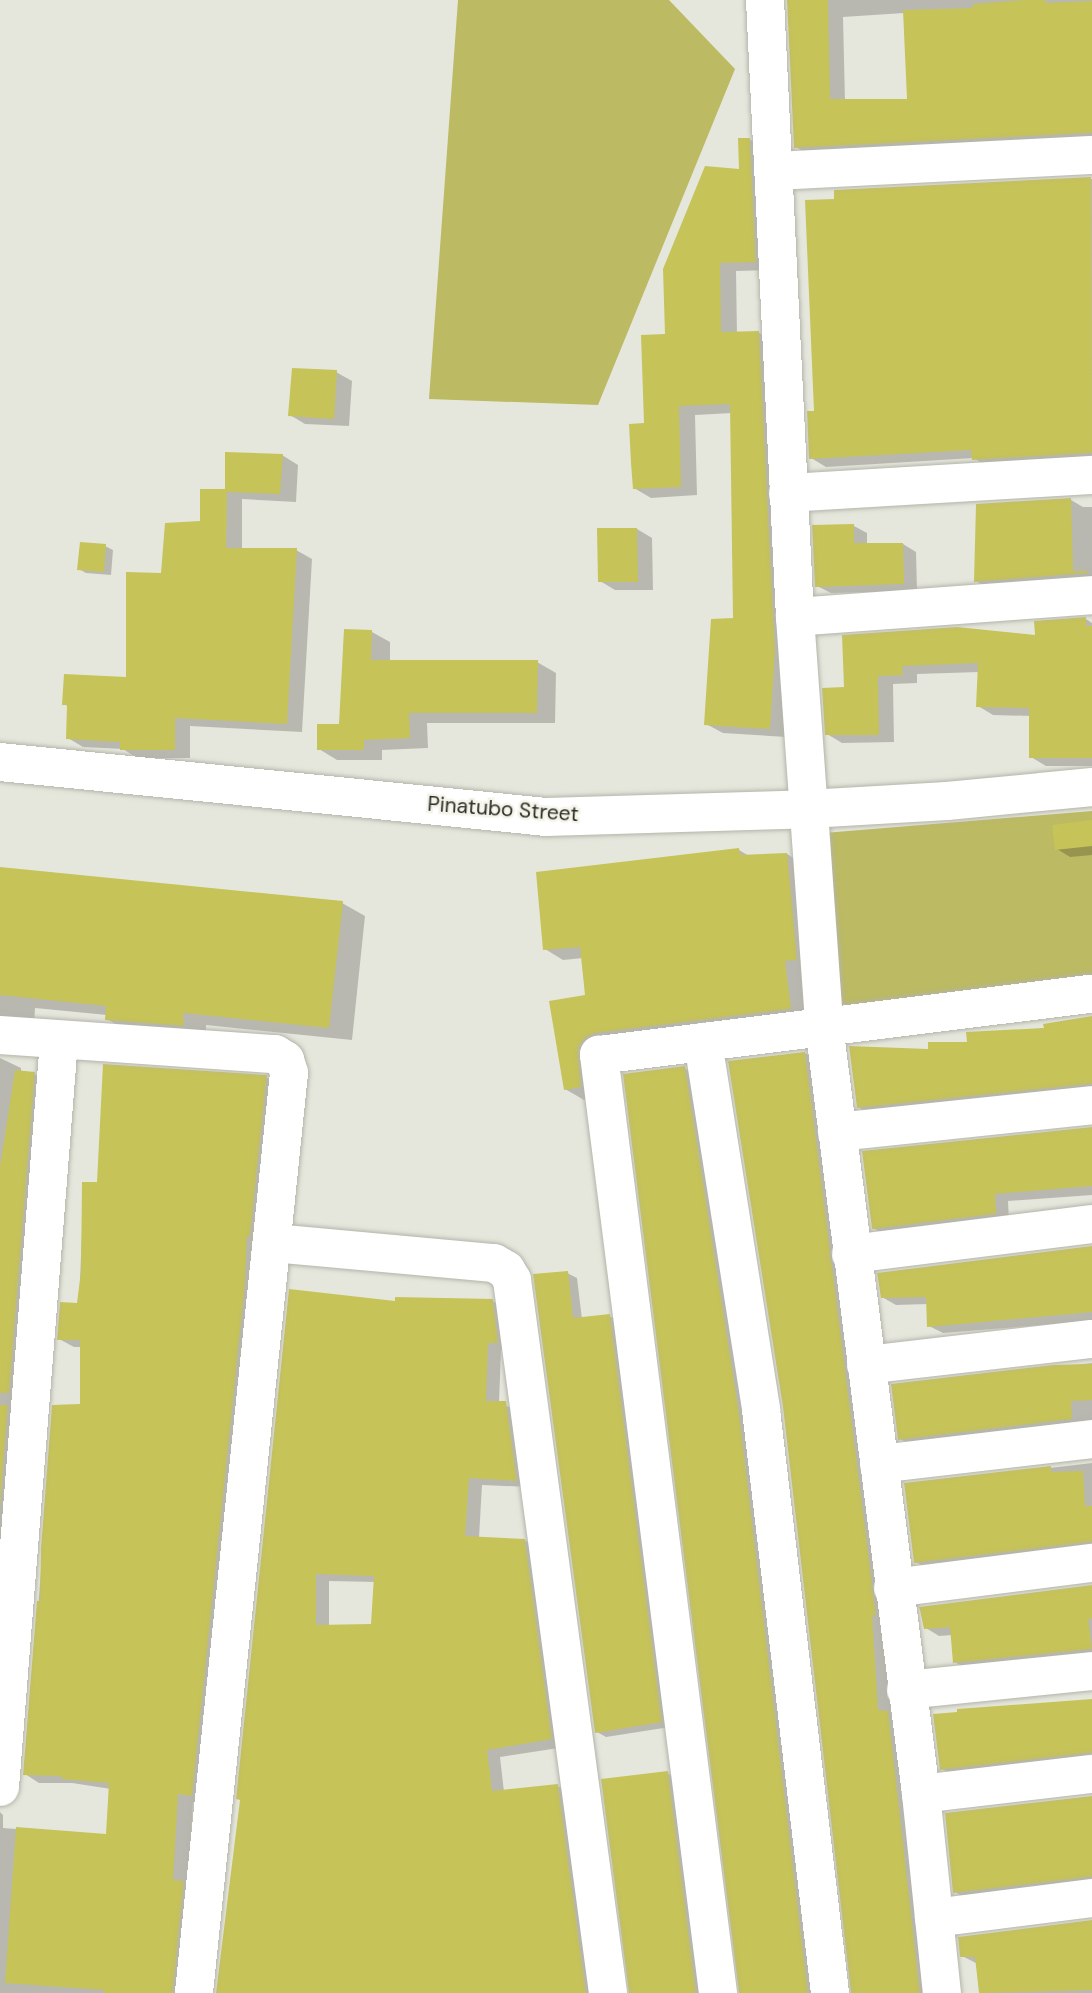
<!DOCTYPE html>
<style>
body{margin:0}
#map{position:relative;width:1092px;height:1993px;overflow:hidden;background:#e6e7dc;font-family:"DM Sans",sans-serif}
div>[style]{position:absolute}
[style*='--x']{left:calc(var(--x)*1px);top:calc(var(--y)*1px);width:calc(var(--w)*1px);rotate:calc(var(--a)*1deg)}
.green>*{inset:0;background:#bcba63}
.shadow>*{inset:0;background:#0003}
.building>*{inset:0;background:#c6c359}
.roads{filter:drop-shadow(0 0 2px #b4b4aa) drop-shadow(0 0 2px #b4b4aa)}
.minor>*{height:38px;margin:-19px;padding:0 19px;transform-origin:19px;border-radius:19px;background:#fff}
span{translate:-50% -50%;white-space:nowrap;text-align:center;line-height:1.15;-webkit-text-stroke:5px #f4f4e9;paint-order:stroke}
.street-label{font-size:21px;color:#2c2c28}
</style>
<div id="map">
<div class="green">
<div style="clip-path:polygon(458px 0,669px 0,735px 69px,598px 405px,429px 399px)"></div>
<div style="clip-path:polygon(1092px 811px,1092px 982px,838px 1008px,824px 833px)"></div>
</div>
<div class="shadow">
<div style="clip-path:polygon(evenodd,789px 0,1092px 0,1092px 142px,811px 156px,796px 147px,789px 0,904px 13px,908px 101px,845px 101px,843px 17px,904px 13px)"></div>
<div style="clip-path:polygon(749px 139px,766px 149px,772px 270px,736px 271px,737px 334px,759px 333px,775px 342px,786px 737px,723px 733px,706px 724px,735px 620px,732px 413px,695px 415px,697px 495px,651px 498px,634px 488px,667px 336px,740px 171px)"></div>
<div style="clip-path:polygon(1092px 179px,1092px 463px,989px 468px,974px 458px,826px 467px,811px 458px,835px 192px)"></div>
<div style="clip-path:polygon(336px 372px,352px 381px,349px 426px,305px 424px,290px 415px)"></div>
<div style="clip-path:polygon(282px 455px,298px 465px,296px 502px,242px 499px,242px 550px,296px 550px,312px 559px,302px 732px,190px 726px,190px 758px,137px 758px,123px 749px,83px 747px,68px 738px,69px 707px,64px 704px,128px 679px,163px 575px,226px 491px)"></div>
<div style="clip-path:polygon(1071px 500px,1083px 507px,1092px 507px,1092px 582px,991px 590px,976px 581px)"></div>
<div style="clip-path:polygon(854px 526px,867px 533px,867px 544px,903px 544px,916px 552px,917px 591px,831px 593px,817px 586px)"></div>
<div style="clip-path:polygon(637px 529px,652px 538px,653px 590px,615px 590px,600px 581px)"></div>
<div style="clip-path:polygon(105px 546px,113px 550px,111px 575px,86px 573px,79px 569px)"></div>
<div style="clip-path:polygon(1086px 619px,1092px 623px,1092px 766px,1046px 766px,1031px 757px,1031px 716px,993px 715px,978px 706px,980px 672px,917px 674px,917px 683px,893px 684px,894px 742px,842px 743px,827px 734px,845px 689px,844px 637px,1037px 637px)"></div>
<div style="clip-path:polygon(372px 632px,390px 642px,390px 662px,537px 662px,556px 673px,555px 723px,427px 723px,428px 748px,382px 750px,382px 760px,337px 760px,319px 749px,341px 725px)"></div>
<div style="clip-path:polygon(1092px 824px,1092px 855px,1070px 857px,1057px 849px)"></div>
<div style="clip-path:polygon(739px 850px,749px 856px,787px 854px,805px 865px,809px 1019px,615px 1043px,599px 1097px,584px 1100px,565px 1089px,586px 996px,583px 958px,563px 960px,545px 949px)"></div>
<div style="clip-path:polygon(0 869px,342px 903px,365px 916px,352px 1040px,206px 1025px,206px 1038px,129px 1032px,107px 1019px,107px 1015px,35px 1008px,34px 1026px,0 1030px)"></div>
<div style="clip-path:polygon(1092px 1018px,1092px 1091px,872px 1115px,858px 1107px,930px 1051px)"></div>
<div style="clip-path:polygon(805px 1053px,818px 1061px,885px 1622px,891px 1714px,902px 1721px,931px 1993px,853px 1993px)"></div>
<div style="clip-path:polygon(0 1058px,21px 1068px,21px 1072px,34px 1074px,49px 1082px,0 1697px)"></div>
<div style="clip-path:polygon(684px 1068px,698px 1076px,820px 1993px,741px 1993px)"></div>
<div style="clip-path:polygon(266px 1077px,281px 1085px,207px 1803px,193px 1802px,188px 1885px,189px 1993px,0 1993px,0 1812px,3px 1815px,3px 1828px,108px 1836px,111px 1789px,72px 1783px,39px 1783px,25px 1774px,54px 1406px,81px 1406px,81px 1347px,74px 1347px,59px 1339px,79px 1304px,84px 1184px,99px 1184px)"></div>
<div style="clip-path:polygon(1092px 1129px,1092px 1195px,1008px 1201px,1009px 1221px,887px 1236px,873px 1228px)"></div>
<div style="clip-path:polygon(1092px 1248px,1092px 1326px,1078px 1322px,943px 1333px,929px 1326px,928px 1304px,896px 1305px,882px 1297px)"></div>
<div style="clip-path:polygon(567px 1273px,577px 1278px,582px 1319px,609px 1316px,619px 1321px,670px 1727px,606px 1737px,597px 1732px)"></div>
<div style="clip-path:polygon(evenodd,492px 1301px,506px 1309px,511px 1350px,501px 1350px,499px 1403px,519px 1411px,530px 1487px,482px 1485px,479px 1538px,524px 1540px,538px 1548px,565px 1747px,500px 1757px,504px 1792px,557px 1786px,571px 1793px,598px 1993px,218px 1993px,242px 1801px,396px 1303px,492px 1301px,329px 1581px,376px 1582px,373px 1626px,329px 1626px,329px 1581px)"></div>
<div style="clip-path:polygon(1092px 1363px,1092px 1425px,914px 1446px,900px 1439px,893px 1386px)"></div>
<div style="clip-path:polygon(1092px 1463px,1092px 1550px,929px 1570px,916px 1562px,906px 1485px)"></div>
<div style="clip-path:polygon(1092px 1587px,1092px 1658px,968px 1670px,955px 1662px,952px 1635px,939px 1636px,926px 1628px)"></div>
<div style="clip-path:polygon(1092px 1701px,1092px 1760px,955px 1776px,942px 1769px)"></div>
<div style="clip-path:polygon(667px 1773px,681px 1781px,708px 1993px,631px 1993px)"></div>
<div style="clip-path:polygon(1092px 1798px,1092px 1885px,969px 1900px,955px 1892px)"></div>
<div style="clip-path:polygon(1092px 1922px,1092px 1993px,981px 1993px,978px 1964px,962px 1956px)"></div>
</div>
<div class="building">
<div style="clip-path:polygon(787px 0,828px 0,830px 99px,907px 99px,903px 10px,973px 8px,973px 4px,1024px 0,1045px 0,1046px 3px,1092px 1px,1092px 133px,794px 148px)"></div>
<div style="clip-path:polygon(738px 138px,750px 138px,756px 262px,720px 263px,721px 332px,759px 331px,775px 650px,770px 729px,704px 725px,711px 619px,733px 618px,730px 404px,679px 406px,681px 487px,633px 489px,631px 463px,629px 424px,644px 423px,641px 335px,665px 334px,663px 269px,705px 166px,739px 169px)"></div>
<div style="clip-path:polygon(1091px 177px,1092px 453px,972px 460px,971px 450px,809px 459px,807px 411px,814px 411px,805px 200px,834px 199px,834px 190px)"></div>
<div style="clip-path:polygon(292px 368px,337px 370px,334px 419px,288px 416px)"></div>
<div style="clip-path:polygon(225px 452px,283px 454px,280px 494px,227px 492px,226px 548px,297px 548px,287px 724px,175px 718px,175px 750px,120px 750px,120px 742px,66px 739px,67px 705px,62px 705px,64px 674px,126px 677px,126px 572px,161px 573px,165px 523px,200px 521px,200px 489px,225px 489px)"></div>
<div style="clip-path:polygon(1071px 498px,1073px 571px,1088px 571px,1088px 573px,974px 582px,976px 504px)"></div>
<div style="clip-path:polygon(854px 524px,854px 543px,903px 543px,904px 584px,815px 587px,812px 525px)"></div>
<div style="clip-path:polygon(597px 528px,637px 528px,638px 582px,598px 582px)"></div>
<div style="clip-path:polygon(80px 542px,106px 544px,104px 572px,77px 570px)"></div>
<div style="clip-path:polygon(1086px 617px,1086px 626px,1092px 626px,1092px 758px,1029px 758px,1029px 708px,976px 707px,978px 663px,902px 666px,903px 675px,878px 676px,879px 735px,825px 735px,822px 688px,844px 687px,842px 635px,957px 627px,1035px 635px,1034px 621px)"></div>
<div style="clip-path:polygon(344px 629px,372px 630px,371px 660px,538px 660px,537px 713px,409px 713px,410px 738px,364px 740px,364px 750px,317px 750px,317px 724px,339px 724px)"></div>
<div style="clip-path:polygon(1092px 820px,1092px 846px,1055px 850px,1052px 825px)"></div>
<div style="clip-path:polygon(739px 848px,740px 855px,787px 853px,797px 960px,785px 961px,791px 1009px,596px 1033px,585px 1038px,579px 1047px,581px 1087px,564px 1090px,549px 1001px,585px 995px,580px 947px,543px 950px,536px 872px)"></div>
<div style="clip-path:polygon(0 867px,343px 901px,329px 1028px,183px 1013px,184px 1026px,105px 1020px,106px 1006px,0 995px)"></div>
<div style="clip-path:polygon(1092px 1016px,1092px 1084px,857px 1108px,849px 1046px,928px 1049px,928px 1042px,967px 1042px,966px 1032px,1044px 1028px,1043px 1024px)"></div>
<div style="clip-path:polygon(805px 1052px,876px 1615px,872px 1615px,878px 1710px,888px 1711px,920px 1993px,851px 1993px,783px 1407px,728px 1061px)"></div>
<div style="clip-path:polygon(103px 1064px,267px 1075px,250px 1236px,247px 1236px,245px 1284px,192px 1796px,178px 1794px,173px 1880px,184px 1881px,173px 1993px,104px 1993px,104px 1990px,5px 1983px,16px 1827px,106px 1834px,109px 1783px,62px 1779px,62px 1776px,23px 1775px,37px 1601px,40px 1601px,41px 1548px,52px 1405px,80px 1404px,80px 1340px,57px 1340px,60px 1302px,77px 1303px,81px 1272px,82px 1182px,97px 1182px)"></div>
<div style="clip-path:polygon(685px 1066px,739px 1413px,808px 1993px,739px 1993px,623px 1074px)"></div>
<div style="clip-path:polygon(15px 1070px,35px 1072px,9px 1393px,0 1393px,0 1167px)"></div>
<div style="clip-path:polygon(1092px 1127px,1092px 1186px,995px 1194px,996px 1214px,872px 1229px,862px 1151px)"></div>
<div style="clip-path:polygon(1092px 1246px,1092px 1312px,927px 1327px,926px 1297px,881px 1298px,877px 1273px)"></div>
<div style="clip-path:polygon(568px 1271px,573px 1318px,610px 1314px,662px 1722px,595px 1733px,533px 1274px)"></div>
<div style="clip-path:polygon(evenodd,289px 1289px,395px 1301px,395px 1297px,493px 1299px,498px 1343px,488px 1343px,486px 1401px,506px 1401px,517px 1481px,469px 1478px,465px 1536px,525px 1539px,552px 1739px,487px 1750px,492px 1791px,558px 1784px,586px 1993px,216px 1993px,240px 1800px,236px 1799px,289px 1289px,316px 1574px,374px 1576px,371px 1624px,316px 1625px,316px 1574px)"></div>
<div style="clip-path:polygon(1092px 1364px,1092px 1400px,1071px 1401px,1072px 1419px,898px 1440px,891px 1384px,1053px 1365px)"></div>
<div style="clip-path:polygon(0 1405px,8px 1405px,0 1509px)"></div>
<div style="clip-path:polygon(1051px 1466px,1051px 1472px,1083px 1471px,1085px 1506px,1092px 1506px,1092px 1542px,914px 1563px,904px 1483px)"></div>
<div style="clip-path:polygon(1092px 1585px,1092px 1619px,1088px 1619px,1092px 1649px,953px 1663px,950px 1627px,924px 1629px,920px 1610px,919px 1607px)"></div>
<div style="clip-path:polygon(1092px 1699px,1092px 1753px,940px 1770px,933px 1714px,957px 1712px,957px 1709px)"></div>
<div style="clip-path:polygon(668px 1771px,696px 1993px,629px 1993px,601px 1779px)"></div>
<div style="clip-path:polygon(1092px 1796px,1092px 1877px,953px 1893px,945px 1813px)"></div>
<div style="clip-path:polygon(1092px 1920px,1092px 1990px,979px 1993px,975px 1957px,960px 1957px,958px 1937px)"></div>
</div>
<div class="roads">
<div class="minor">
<div style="--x:765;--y:0;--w:618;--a:87.22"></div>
<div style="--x:795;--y:617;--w:409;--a:85.9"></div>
<div style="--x:824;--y:1025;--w:775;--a:82.81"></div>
<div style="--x:921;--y:1794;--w:200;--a:84"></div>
<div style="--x:774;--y:171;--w:318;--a:-2.9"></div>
<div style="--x:788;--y:493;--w:305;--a:-3.4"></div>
<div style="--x:795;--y:617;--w:298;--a:-4.2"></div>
<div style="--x:0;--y:762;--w:549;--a:5.75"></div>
<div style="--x:546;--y:817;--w:262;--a:-1.7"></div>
<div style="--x:808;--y:809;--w:139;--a:-3.3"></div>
<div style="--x:947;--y:801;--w:146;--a:-5.5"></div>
<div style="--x:0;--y:1035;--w:276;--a:4"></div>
<div style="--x:275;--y:1054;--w:12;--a:31"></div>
<div style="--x:285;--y:1060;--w:14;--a:73"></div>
<div style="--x:289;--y:1073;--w:925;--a:95.9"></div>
<div style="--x:703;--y:1042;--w:373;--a:81"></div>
<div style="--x:761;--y:1410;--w:587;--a:83.25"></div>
<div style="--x:837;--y:1132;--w:256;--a:-6"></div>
<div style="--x:273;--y:1243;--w:222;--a:5.2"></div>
<div style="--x:494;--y:1263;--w:14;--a:30"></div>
<div style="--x:506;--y:1270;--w:12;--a:59"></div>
<div style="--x:512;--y:1280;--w:719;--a:82.33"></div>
<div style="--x:851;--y:1254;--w:243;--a:-7.1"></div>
<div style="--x:866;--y:1365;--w:227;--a:-6.6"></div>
<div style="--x:879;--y:1464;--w:214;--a:-6.7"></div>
<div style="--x:893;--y:1588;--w:201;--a:-7.2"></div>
<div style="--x:906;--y:1690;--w:187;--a:-5.8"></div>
<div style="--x:0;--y:1787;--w:749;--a:-85.48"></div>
<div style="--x:921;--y:1794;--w:172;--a:-6.7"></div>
<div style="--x:934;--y:1918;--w:159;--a:-7.2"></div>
<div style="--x:718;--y:1993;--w:946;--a:-97.23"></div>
<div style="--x:599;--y:1055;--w:497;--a:-7.1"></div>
</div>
</div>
<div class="street-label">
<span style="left:503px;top:809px;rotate:4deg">Pinatubo Street</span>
</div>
</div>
